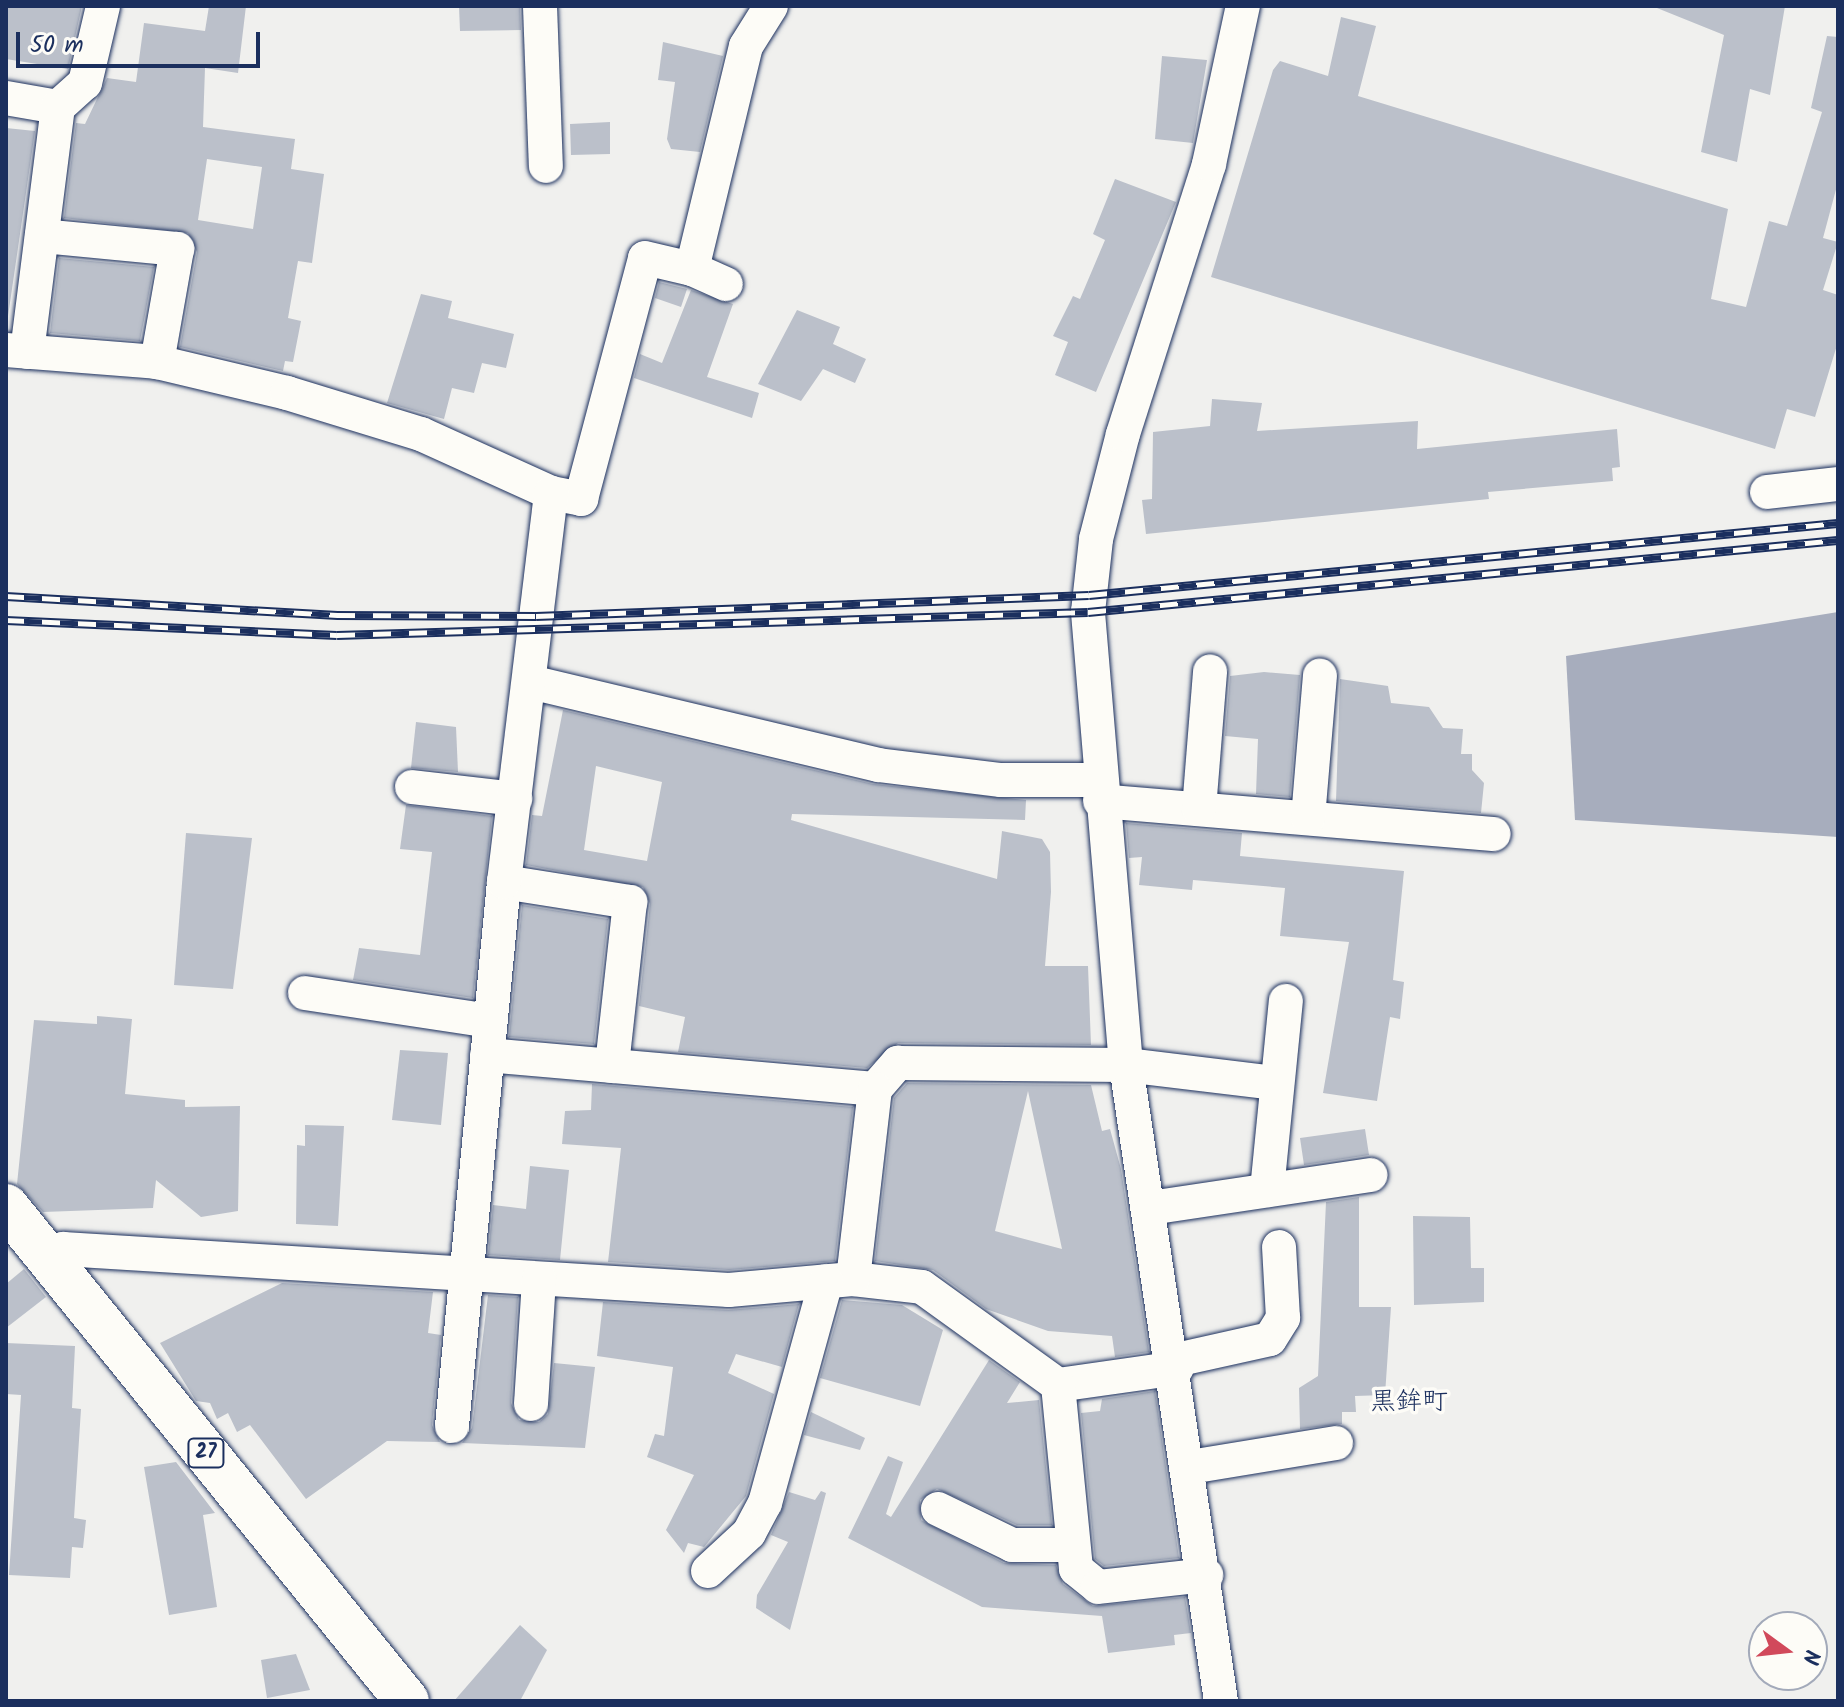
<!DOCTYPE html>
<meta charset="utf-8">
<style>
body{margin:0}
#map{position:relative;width:1844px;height:1707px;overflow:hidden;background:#f0f0ee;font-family:Kalam,"Klee One",sans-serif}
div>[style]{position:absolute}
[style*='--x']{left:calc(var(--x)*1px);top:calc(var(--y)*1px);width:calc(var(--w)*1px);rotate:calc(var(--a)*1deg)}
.water>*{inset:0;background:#a7adbd}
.building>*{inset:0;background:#bbc0ca}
.roads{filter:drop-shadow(0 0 2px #1b2f5e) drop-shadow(0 0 2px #1b2f5e)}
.street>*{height:34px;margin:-17px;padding:0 17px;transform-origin:17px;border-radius:17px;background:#fdfcf7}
.primary>*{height:44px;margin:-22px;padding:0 22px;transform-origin:22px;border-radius:22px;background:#fdfcf7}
.rail>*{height:9px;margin-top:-4.5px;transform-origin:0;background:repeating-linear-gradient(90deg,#fdfcf7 0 18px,#1b2f5e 0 36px);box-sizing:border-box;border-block:2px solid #1b2f5e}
span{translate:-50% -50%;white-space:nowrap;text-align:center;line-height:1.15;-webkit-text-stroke:7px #fdfcf7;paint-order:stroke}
.shield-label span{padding:2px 6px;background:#fdfcf7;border:2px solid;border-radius:6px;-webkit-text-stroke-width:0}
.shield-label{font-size:20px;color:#1b2f5e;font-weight:700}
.quarter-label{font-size:26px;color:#1b2f5e}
.frame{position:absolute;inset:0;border:8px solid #1b2f5e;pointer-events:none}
.north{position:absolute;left:1748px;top:1611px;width:80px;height:80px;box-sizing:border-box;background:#fdfcf7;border:2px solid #a3aaba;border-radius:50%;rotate:105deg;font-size:22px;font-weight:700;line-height:32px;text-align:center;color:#1b2f5e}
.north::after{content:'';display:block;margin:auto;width:28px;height:36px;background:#d1495b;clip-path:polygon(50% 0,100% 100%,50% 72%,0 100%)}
.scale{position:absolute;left:16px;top:32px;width:244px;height:36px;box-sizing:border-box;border:4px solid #1b2f5e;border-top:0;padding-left:10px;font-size:24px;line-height:28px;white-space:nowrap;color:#1b2f5e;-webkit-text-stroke:6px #fdfcf7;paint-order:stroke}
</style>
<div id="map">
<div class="water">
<div style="clip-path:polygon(1838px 612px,1838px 837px,1575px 820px,1566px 656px)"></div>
</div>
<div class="building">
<div style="clip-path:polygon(6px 6px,82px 6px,68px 69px,6px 59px)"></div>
<div style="clip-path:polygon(evenodd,209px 6px,246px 6px,238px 73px,205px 68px,203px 127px,295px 139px,291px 169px,324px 174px,312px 263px,298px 261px,288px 318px,301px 321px,293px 362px,285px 361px,283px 371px,180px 347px,197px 252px,188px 233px,64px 218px,76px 123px,85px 124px,107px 78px,136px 82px,144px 23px,205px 31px,209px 6px,207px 159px,262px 167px,253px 229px,198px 220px,207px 159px)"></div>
<div style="clip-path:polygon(459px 6px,520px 6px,521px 30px,460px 31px)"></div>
<div style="clip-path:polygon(1652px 6px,1785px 6px,1770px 95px,1750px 89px,1737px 162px,1701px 152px,1724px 35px)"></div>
<div style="clip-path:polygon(1341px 17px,1376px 26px,1358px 96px,1728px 209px,1711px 299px,1746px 307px,1769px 221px,1787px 226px,1822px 112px,1811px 108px,1827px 36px,1838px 37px,1838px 182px,1823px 238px,1838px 242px,1823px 290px,1838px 295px,1838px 342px,1815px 417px,1787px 409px,1775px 449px,1211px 277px,1273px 70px,1280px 61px,1328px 76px)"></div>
<div style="clip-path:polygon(663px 42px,723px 56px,700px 152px,671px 149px,667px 139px,675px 82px,658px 80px)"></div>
<div style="clip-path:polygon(1162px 56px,1207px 60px,1193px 143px,1155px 139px)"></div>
<div style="clip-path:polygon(610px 122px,610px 154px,571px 155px,570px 124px)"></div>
<div style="clip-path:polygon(6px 128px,35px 131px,6px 330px)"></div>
<div style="clip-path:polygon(1115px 179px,1176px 202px,1096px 392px,1055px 375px,1068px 342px,1053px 336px,1073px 296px,1080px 299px,1105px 240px,1093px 234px)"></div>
<div style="clip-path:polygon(59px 258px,154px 267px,140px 341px,50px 333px)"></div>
<div style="clip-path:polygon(659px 282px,687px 289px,681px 307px,655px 298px)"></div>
<div style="clip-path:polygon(691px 290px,733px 304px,707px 377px,759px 393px,752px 418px,634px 378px,640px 354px,662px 363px)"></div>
<div style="clip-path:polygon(421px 294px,452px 301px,448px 318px,514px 334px,506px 368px,482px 363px,474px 393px,452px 388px,444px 419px,387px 403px)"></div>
<div style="clip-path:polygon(797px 310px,840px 327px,833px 344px,866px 359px,855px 383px,823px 369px,801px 401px,758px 384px)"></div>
<div style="clip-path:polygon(1212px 399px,1262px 403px,1257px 431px,1418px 421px,1417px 449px,1617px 429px,1620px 467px,1612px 468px,1613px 481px,1488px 492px,1489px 499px,1146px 534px,1142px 500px,1152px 499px,1153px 432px,1210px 426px)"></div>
<div style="clip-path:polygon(1264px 672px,1300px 675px,1290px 797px,1256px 794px,1258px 739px,1225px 736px,1230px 676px)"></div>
<div style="clip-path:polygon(1340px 679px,1388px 686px,1391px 703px,1429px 707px,1443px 728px,1463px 729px,1461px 754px,1472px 754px,1472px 770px,1484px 783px,1481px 813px,1336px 801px)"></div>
<div style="clip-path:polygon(evenodd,563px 710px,873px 784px,1026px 800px,1025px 820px,792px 814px,791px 820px,997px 879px,1002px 831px,1042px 839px,1050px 852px,1051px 892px,1045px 966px,1088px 966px,1091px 1045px,898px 1043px,867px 1068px,678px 1052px,685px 1017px,639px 1006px,650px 904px,643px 887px,526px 865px,532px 815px,542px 816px,563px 710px,596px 766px,662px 782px,647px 861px,584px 850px,596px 766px)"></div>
<div style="clip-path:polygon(416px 722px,456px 727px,458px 772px,411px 768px)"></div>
<div style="clip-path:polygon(406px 805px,492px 816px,473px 998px,353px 980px,359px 948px,420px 955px,432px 852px,400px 849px)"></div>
<div style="clip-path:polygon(1126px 823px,1242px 833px,1240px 856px,1404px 871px,1393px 980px,1404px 982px,1400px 1019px,1390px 1017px,1377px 1101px,1323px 1093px,1349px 942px,1280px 936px,1285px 888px,1193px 880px,1192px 890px,1139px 885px,1142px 857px,1129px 858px)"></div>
<div style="clip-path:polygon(186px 833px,252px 838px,233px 989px,174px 985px)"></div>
<div style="clip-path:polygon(522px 905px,608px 919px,594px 1044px,509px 1037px)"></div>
<div style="clip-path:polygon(97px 1016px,132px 1019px,125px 1094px,185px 1100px,185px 1107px,240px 1106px,238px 1211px,201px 1217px,156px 1180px,153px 1208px,43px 1212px,17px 1184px,34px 1020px,97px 1024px)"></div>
<div style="clip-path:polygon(400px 1050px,448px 1053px,441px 1125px,392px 1120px)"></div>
<div style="clip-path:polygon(evenodd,907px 1083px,1091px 1085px,1102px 1131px,1110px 1129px,1121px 1169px,1149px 1352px,1115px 1357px,1112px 1336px,1048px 1331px,986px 1309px,933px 1270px,875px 1261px,894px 1098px,907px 1083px,1028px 1091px,1062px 1249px,995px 1231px,1028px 1091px)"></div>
<div style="clip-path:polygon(592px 1084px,853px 1107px,835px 1261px,729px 1270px,608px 1262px,621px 1148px,562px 1144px,565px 1111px,591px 1110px)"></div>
<div style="clip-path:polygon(305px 1125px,344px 1126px,338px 1226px,296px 1224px,297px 1145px,305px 1146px)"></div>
<div style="clip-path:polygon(1365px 1129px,1369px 1155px,1304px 1165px,1300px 1138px)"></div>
<div style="clip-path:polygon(530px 1166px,569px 1170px,560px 1260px,488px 1255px,493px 1205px,526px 1209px)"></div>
<div style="clip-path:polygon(1359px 1197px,1359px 1307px,1391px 1307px,1385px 1395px,1355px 1396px,1356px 1412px,1342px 1412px,1342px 1424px,1300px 1429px,1299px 1388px,1318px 1376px,1326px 1202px)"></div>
<div style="clip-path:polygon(1413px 1216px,1470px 1217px,1471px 1268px,1484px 1268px,1484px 1302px,1414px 1305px)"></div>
<div style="clip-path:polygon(24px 1269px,46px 1297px,6px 1328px,6px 1284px)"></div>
<div style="clip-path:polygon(282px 1283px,433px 1292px,428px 1333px,441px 1335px,432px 1425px,440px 1442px,387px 1441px,306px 1499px,250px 1425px,237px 1432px,228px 1413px,217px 1419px,210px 1403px,196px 1401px,160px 1343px)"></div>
<div style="clip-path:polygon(488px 1295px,518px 1297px,511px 1403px,519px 1420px,539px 1422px,548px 1414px,554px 1363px,595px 1367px,585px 1448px,462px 1443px,472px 1428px)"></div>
<div style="clip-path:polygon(842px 1300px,902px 1305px,943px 1330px,920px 1406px,820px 1378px)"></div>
<div style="clip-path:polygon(603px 1302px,728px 1310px,799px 1304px,782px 1367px,736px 1354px,728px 1373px,774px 1394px,746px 1496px,704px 1547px,688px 1543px,684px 1553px,666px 1530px,694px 1475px,647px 1457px,655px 1434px,664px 1436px,673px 1367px,597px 1356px)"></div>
<div style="clip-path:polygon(6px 1343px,75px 1346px,72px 1408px,81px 1409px,74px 1518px,86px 1520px,83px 1548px,72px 1547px,70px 1578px,9px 1575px,21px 1395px,6px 1394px)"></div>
<div style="clip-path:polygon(989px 1360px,1020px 1382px,1007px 1403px,1039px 1400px,1052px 1525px,1017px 1525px,937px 1489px,920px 1500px,921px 1520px,1004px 1563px,1056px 1565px,1063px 1584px,1093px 1606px,1185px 1597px,1191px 1633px,1174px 1635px,1175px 1645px,1108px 1653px,1102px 1616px,982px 1607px,848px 1538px,888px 1456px,903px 1462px,886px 1514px,891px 1517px)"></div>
<div style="clip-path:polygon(1155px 1391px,1179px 1558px,1104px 1566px,1095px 1559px,1081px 1413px,1100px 1411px,1102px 1399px)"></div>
<div style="clip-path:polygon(811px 1412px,865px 1438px,860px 1450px,804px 1435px)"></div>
<div style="clip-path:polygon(176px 1462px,215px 1513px,203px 1515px,217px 1607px,169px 1615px,144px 1467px)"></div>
<div style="clip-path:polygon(821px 1491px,826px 1493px,790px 1630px,756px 1608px,757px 1595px,788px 1542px,771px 1535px,789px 1492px,815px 1500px)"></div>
<div style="clip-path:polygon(520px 1625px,547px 1650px,520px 1701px,454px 1701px)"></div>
<div style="clip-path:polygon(296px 1654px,310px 1690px,267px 1698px,261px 1660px)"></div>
</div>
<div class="roads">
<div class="street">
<div style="--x:540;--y:6;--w:160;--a:87.9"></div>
<div style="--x:6;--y:98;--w:53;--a:9.8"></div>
<div style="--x:42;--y:236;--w:136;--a:5.5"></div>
<div style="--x:177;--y:249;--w:115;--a:100"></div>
<div style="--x:692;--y:269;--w:37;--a:24"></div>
<div style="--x:6;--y:350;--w:151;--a:4.5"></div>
<div style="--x:157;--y:362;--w:134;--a:13.4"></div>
<div style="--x:287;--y:393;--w:140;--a:17"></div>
<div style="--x:421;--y:434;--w:143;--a:24.4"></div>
<div style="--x:551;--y:493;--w:31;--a:11"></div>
<div style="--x:581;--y:499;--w:249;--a:-75.1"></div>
<div style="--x:645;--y:258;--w:48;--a:13.2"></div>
<div style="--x:692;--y:269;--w:229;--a:-76.4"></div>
<div style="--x:746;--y:46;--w:47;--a:-58"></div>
<div style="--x:27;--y:352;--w:247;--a:-82.8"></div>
<div style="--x:58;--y:107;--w:36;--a:-42"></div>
<div style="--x:85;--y:83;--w:79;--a:-76.8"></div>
<div style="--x:1767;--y:492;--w:71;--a:-6.4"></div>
<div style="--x:530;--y:682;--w:358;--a:13.4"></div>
<div style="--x:878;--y:765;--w:124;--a:7"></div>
<div style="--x:1001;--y:780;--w:97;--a:0"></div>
<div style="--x:412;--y:787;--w:104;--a:6.6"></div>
<div style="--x:1100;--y:801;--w:395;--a:4.8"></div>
<div style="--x:1199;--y:809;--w:138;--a:-85.4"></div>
<div style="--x:1308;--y:818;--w:143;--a:-85.2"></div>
<div style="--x:504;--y:882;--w:128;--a:9"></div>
<div style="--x:630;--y:902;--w:165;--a:96.3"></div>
<div style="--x:305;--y:993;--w:187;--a:8.6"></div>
<div style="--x:487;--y:1055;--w:389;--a:5"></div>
<div style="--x:875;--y:1089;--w:35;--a:-49"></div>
<div style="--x:898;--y:1063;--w:228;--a:0.5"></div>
<div style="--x:1126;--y:1065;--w:149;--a:6.9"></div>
<div style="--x:1267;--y:1190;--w:190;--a:-84.3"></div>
<div style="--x:1150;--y:1208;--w:223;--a:-8.5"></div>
<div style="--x:47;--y:1257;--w:18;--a:-27"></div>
<div style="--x:63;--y:1249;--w:667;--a:3.52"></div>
<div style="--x:729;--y:1290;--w:124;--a:-5.1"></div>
<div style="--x:853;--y:1279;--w:69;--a:6.6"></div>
<div style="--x:922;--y:1287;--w:168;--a:35.8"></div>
<div style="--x:1058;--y:1385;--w:120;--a:-8.1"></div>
<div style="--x:853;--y:1279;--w:191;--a:-83.4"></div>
<div style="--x:1176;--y:1360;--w:96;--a:-12.6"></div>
<div style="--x:1270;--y:1339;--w:25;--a:-58"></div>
<div style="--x:1283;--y:1318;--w:71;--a:-93.2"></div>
<div style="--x:1058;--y:1385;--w:185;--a:84.4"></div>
<div style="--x:1076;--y:1569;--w:28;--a:39"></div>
<div style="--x:1098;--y:1587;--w:109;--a:-6.3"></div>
<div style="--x:531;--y:1404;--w:125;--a:-86.3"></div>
<div style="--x:452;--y:1426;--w:546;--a:-84.54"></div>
<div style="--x:504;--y:882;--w:392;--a:-83.1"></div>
<div style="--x:1190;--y:1467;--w:148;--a:-9.3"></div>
<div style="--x:938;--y:1509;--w:82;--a:25.9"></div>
<div style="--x:1012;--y:1545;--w:61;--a:0"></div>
<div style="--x:708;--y:1571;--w:56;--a:-42.8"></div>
<div style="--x:749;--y:1533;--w:34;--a:-62"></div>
<div style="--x:765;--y:1503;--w:230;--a:-74.6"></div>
<div style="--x:1221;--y:1701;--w:643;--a:-98.5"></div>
<div style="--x:1126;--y:1065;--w:455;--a:-94.8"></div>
<div style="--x:1088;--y:612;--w:73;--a:-83.7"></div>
<div style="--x:1096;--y:539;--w:108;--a:-75.6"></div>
<div style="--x:1123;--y:434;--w:283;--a:-72.3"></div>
<div style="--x:1209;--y:164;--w:162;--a:-77.9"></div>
</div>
<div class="primary">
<div style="--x:6;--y:1206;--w:637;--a:50.99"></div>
</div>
</div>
<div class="rail">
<div style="--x:6;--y:596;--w:332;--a:3.3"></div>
<div style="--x:337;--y:615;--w:199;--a:0.3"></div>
<div style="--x:536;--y:616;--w:553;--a:-2.17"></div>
<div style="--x:1089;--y:595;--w:752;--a:-5.49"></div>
<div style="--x:6;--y:620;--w:331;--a:2.6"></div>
<div style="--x:337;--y:635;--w:751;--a:-1.75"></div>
<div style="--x:1088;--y:612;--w:753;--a:-5.48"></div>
</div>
<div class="shield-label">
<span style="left:206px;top:1453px">27</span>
</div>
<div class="quarter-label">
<span style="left:1409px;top:1403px">黒鉾町</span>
</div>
<div class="frame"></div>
<div class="north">N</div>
<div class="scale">50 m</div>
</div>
